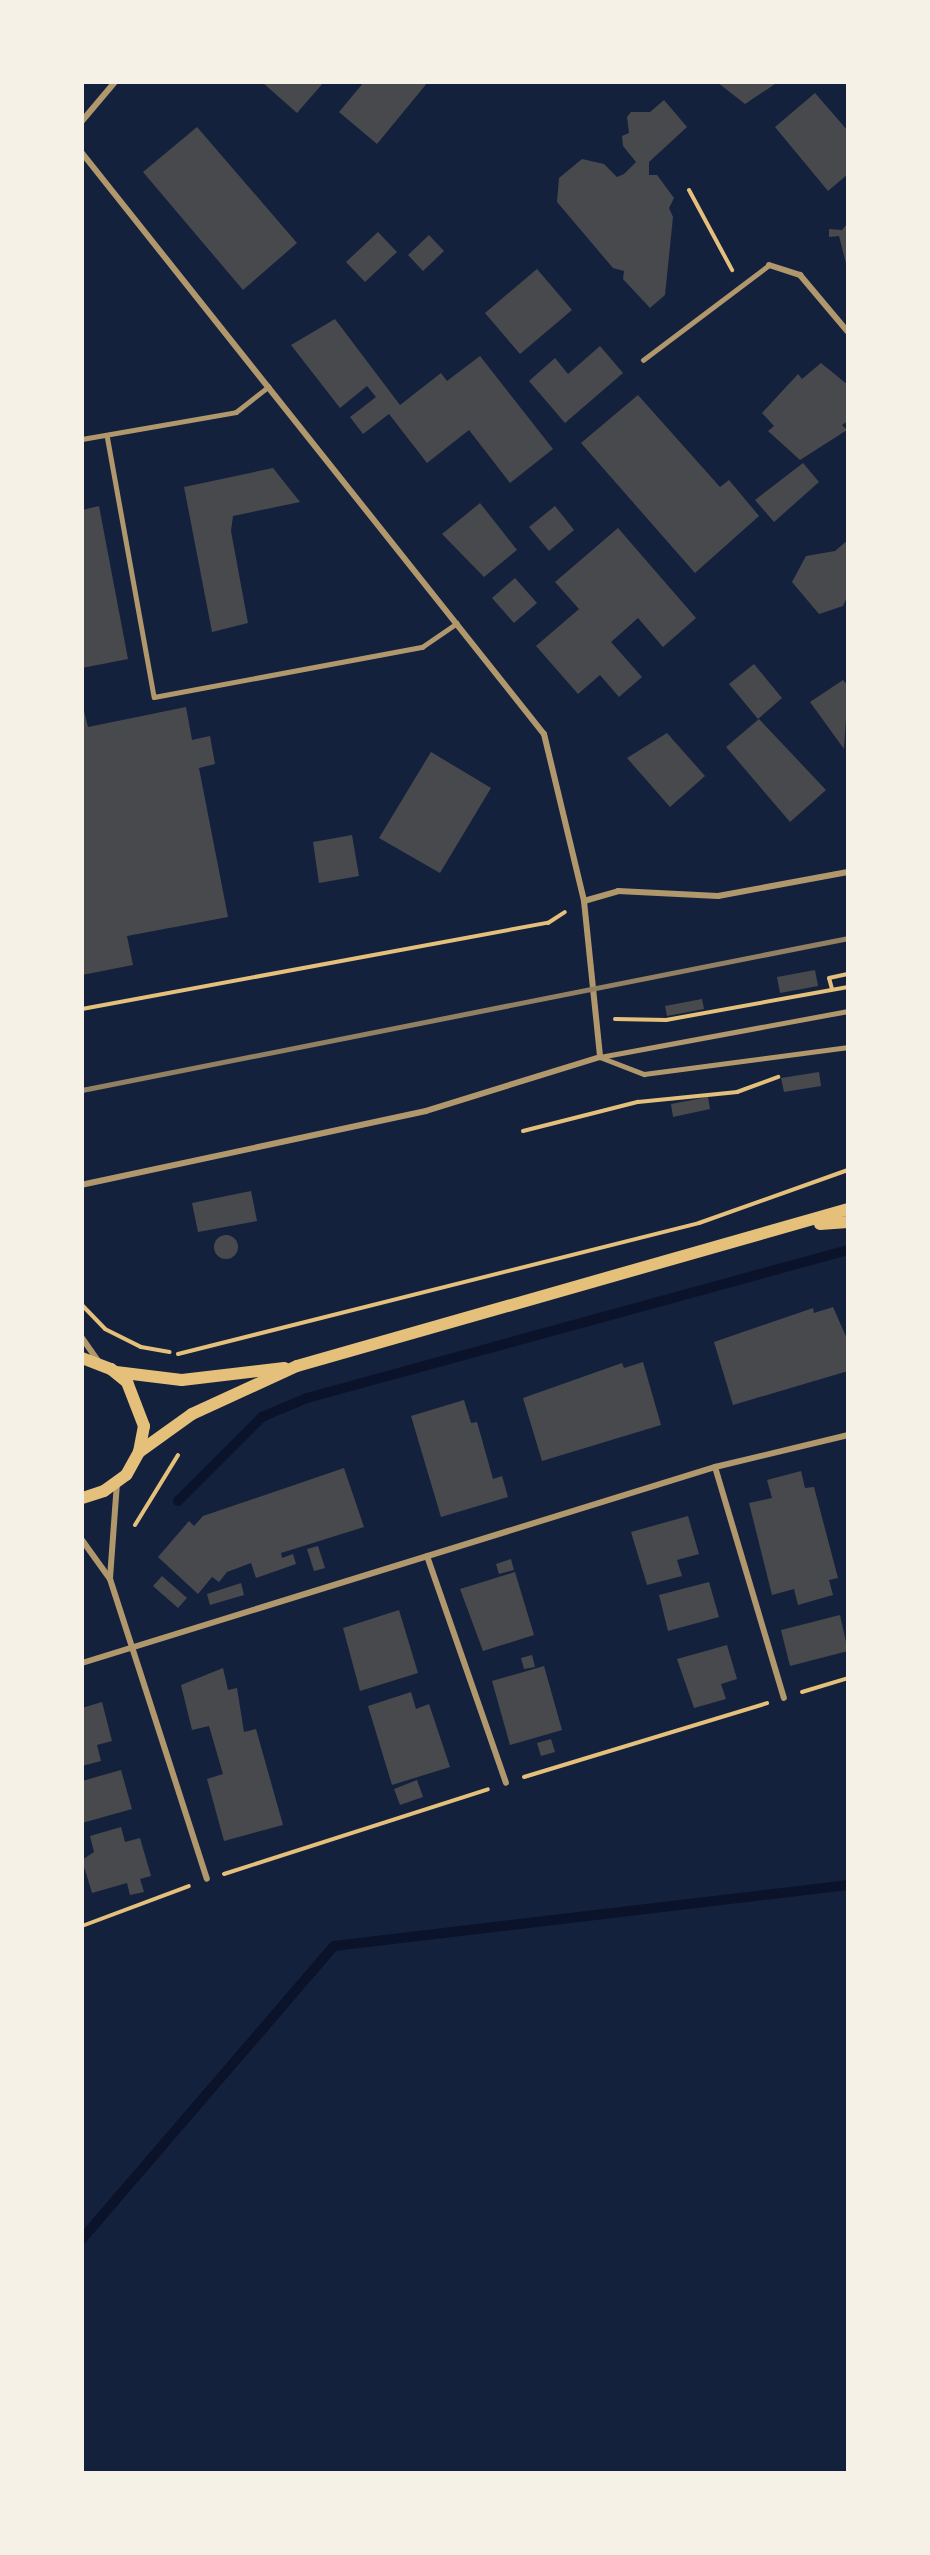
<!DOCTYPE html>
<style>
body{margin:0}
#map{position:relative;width:930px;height:2555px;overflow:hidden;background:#14213d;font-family:"Varela Round",sans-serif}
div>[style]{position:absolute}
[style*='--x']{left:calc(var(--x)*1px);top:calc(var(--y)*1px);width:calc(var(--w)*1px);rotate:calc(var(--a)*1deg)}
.stream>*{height:10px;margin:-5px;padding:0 5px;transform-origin:5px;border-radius:5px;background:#0b132b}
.building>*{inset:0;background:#48494c}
.round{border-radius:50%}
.path>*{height:4px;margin:-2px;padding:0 2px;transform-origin:2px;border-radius:2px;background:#e5c07b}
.service>*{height:4.5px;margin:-2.25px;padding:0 2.25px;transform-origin:2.25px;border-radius:2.25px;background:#b1986c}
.minor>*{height:6px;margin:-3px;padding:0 3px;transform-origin:3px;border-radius:3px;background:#b1986c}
.secondary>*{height:12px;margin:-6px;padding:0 6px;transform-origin:6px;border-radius:6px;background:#e5c07b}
.rail>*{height:4.5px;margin:-2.25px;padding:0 2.25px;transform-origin:2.25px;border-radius:2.25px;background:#918062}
span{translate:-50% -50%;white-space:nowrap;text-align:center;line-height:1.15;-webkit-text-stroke:5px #f6f1e7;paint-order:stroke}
.frame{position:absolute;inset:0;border:84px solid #f6f1e7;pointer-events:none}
</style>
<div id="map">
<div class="stream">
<div style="--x:178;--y:1501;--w:119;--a:-45"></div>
<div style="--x:262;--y:1417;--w:49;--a:-22.9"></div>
<div style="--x:307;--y:1398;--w:561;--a:-15.3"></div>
<div style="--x:82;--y:2239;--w:386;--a:-49.3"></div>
<div style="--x:334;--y:1946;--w:518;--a:-6.77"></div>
</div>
<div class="building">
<div style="clip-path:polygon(262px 82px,324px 82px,297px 113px)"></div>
<div style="clip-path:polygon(364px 82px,428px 82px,377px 144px,339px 112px)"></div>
<div style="clip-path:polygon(717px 82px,778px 82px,745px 104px)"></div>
<div style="clip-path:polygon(815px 93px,848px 131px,848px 174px,828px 191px,775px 127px)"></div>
<div style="clip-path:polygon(664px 100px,687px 127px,649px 162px,649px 175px,657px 175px,674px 198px,669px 208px,673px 217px,665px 295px,650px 308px,623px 279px,624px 271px,613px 268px,557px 202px,559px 178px,582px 159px,604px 164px,617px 177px,624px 174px,636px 162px,623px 146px,622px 136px,629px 133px,627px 117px,631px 112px,650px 112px)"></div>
<div style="clip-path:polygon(197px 127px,297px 243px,243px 290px,143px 172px)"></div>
<div style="clip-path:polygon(848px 223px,848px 271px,839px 236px,829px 237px,829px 229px,842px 230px)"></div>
<div style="clip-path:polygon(378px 232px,397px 252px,365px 282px,346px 262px)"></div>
<div style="clip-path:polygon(429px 235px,444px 251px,423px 271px,408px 255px)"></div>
<div style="clip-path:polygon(537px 269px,572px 310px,520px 354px,485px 313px)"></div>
<div style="clip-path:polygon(335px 319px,400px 405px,441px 373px,447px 381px,480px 356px,553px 449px,510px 483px,469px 430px,427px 463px,389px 414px,363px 434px,350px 417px,376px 397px,367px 386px,340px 408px,291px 345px)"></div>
<div style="clip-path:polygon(600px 346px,623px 373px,565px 423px,529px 381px,555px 358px,568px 374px)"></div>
<div style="clip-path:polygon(821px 363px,848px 385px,848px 421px,842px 425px,847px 430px,800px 460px,768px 431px,774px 426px,762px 413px,798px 374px,802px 379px)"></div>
<div style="clip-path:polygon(638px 395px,720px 487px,729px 480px,759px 516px,695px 573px,581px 443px)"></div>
<div style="clip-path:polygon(803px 463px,819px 482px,774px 522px,755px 500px)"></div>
<div style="clip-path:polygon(273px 468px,300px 502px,233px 516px,231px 531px,248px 623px,212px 632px,184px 487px)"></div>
<div style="clip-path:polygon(480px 503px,517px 550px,484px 577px,442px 534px)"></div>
<div style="clip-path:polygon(99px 506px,128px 659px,82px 668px,82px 510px)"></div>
<div style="clip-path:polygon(555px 506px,574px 530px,549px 551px,529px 527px)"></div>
<div style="clip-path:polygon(618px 528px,696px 618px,663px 647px,638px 618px,611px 642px,642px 677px,619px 697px,600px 675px,578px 694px,536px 646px,579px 609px,555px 582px)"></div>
<div style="clip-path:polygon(848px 540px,848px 595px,843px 606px,819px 614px,792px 582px,806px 556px,835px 551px)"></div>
<div style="clip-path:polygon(515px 578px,537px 603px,514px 623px,492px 598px)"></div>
<div style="clip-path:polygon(754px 664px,782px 698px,758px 719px,729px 684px)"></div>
<div style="clip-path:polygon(843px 680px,848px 686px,844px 749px,810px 702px)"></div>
<div style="clip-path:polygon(82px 703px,88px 727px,186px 707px,192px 740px,210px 736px,215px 764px,199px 768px,228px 917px,127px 936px,133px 965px,82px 975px)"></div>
<div style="clip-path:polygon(759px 719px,826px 790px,790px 822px,726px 747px)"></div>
<div style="clip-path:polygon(667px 733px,705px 776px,670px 807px,627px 758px)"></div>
<div style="clip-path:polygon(431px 752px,491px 788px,440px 873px,379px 838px)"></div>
<div style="clip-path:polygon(352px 835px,359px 876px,319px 883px,313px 842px)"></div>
<div style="clip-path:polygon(815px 970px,818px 986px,780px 993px,777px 977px)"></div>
<div style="clip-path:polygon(702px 999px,704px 1009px,667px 1016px,665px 1006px)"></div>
<div style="clip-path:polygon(819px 1072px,821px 1086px,784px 1092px,781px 1078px)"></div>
<div style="clip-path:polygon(708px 1097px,710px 1109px,673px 1117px,671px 1104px)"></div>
<div style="clip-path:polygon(251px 1191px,257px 1221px,198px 1232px,192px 1203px)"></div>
<div class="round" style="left:214px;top:1235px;width:24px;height:24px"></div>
<div style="clip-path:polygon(833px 1307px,848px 1341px,848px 1371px,733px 1405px,714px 1342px,813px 1308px,814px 1313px)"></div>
<div style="clip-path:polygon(643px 1362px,661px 1425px,542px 1461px,523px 1398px,622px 1363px,624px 1368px)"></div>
<div style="clip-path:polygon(464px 1400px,471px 1423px,477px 1422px,493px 1479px,502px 1476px,508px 1497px,441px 1517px,411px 1416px)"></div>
<div style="clip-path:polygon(344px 1468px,364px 1527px,281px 1553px,282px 1558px,293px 1554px,296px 1564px,256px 1578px,251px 1563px,227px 1572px,219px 1582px,212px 1577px,198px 1594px,158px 1557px,189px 1521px,194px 1526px,203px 1516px)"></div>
<div style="clip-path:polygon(801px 1471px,805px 1488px,814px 1487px,838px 1578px,829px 1580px,833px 1595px,798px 1605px,794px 1589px,772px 1595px,749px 1503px,772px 1498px,767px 1480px)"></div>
<div style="clip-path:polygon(688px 1516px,699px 1554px,677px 1560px,682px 1576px,647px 1585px,631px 1532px)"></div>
<div style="clip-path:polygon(318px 1546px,325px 1568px,314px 1571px,307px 1549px)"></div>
<div style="clip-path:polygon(511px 1559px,514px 1570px,499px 1574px,496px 1564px)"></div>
<div style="clip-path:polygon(515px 1572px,534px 1635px,483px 1651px,460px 1589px)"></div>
<div style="clip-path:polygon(162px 1576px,187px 1598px,178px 1608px,153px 1586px)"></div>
<div style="clip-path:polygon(709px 1582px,719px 1617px,668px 1631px,659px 1595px)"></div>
<div style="clip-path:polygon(241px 1583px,244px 1595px,210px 1605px,207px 1594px)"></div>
<div style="clip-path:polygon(399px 1610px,418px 1673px,360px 1691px,343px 1628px)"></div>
<div style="clip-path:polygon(840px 1615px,848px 1651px,790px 1666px,781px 1630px)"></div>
<div style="clip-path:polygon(727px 1645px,737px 1679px,721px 1684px,726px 1699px,694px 1708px,677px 1659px)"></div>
<div style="clip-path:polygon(532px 1655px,535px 1667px,524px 1669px,521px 1658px)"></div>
<div style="clip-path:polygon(544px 1666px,562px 1730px,510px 1745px,492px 1681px)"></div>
<div style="clip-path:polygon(223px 1668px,228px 1690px,237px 1688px,244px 1732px,256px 1729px,283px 1825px,224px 1841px,207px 1779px,223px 1774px,209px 1726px,192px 1730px,181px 1685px)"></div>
<div style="clip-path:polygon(411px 1692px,416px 1709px,429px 1704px,450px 1767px,392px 1785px,368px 1706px)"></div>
<div style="clip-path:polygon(102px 1702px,112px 1741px,97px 1745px,101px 1761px,82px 1766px,82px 1708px)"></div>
<div style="clip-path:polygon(551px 1739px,555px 1752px,541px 1756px,537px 1743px)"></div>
<div style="clip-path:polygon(121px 1770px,132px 1809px,82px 1823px,82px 1781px)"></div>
<div style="clip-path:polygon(417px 1780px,423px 1797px,400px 1805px,394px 1789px)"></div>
<div style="clip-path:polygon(121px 1827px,125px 1842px,140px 1838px,151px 1876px,140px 1879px,144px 1892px,130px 1895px,127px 1883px,92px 1893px,82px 1860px,94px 1852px,90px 1836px)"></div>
</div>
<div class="path">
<div style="--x:689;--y:190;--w:91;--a:61.7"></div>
<div style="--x:832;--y:989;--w:11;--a:-105"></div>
<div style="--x:829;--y:978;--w:19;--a:-12"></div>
<div style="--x:82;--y:1009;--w:474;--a:-10.5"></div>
<div style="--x:548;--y:923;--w:20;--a:-33"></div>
<div style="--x:615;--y:1019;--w:51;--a:1.1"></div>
<div style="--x:666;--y:1020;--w:185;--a:-10.3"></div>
<div style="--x:523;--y:1131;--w:119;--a:-14.2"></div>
<div style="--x:638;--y:1102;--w:100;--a:-5.8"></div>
<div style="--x:737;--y:1092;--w:44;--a:-20.1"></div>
<div style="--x:82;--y:1305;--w:33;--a:46"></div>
<div style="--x:105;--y:1329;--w:40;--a:26.6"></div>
<div style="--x:141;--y:1347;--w:29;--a:10"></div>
<div style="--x:178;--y:1354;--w:537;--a:-14.11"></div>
<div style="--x:699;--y:1223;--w:158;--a:-19.6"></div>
<div style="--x:135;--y:1525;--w:82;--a:-58.4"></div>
<div style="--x:802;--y:1692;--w:48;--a:-16.9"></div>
<div style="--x:524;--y:1777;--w:254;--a:-16.9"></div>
<div style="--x:224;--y:1874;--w:277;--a:-17.8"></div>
<div style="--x:82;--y:1926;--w:114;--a:-20.5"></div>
</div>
<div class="service">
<div style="--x:643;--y:360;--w:158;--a:-37"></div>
<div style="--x:107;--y:435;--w:266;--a:79.8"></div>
<div style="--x:154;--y:697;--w:273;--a:-10.6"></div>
<div style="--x:422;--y:647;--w:42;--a:-34.4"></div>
<div style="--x:82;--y:439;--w:156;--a:-9.9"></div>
<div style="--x:236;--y:412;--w:41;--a:-38"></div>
<div style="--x:600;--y:1057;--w:47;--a:21.1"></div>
<div style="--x:644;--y:1074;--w:206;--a:-7.5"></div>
<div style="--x:600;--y:1057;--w:252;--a:-10.5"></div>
</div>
<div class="minor">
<div style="--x:82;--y:121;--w:51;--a:-49.8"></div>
<div style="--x:82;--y:153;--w:742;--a:51.51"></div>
<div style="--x:544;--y:734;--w:172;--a:76.5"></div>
<div style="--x:584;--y:901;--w:157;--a:84.1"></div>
<div style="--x:600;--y:1057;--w:182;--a:162.8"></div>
<div style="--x:426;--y:1111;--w:352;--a:167.9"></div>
<div style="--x:769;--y:265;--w:33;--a:18"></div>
<div style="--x:800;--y:275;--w:75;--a:49.9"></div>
<div style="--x:584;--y:901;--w:35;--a:-16"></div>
<div style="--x:618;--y:891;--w:100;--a:2.9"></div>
<div style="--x:718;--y:896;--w:132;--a:-10.5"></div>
<div style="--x:82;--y:1338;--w:29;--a:55"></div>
<div style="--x:715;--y:1467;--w:241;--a:73.4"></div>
<div style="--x:82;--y:1540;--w:48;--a:54.3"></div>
<div style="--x:110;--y:1579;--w:315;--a:72.1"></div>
<div style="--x:427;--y:1556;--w:240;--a:70.8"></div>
<div style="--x:110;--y:1578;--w:95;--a:-85.8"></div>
<div style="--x:82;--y:1663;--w:663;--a:-17.2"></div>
<div style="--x:715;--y:1467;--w:137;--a:-13.5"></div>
</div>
<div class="secondary">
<div style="--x:820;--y:1224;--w:28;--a:-4"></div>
<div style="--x:82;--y:1358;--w:31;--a:21"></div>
<div style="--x:111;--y:1369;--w:21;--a:39"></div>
<div style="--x:127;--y:1382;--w:47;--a:68.9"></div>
<div style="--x:144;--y:1426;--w:26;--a:101"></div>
<div style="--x:139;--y:1452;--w:26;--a:119"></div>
<div style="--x:126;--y:1475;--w:27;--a:144"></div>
<div style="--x:104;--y:1491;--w:23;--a:162"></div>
<div style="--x:116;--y:1372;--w:66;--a:6.9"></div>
<div style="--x:182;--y:1380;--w:103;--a:-6.7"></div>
<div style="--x:139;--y:1452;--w:65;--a:-35.6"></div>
<div style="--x:192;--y:1414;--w:115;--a:-24.6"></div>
<div style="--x:297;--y:1366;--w:573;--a:-15.9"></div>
</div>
<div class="rail">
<div style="--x:82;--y:1090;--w:781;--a:-11.22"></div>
</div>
<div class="frame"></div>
</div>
